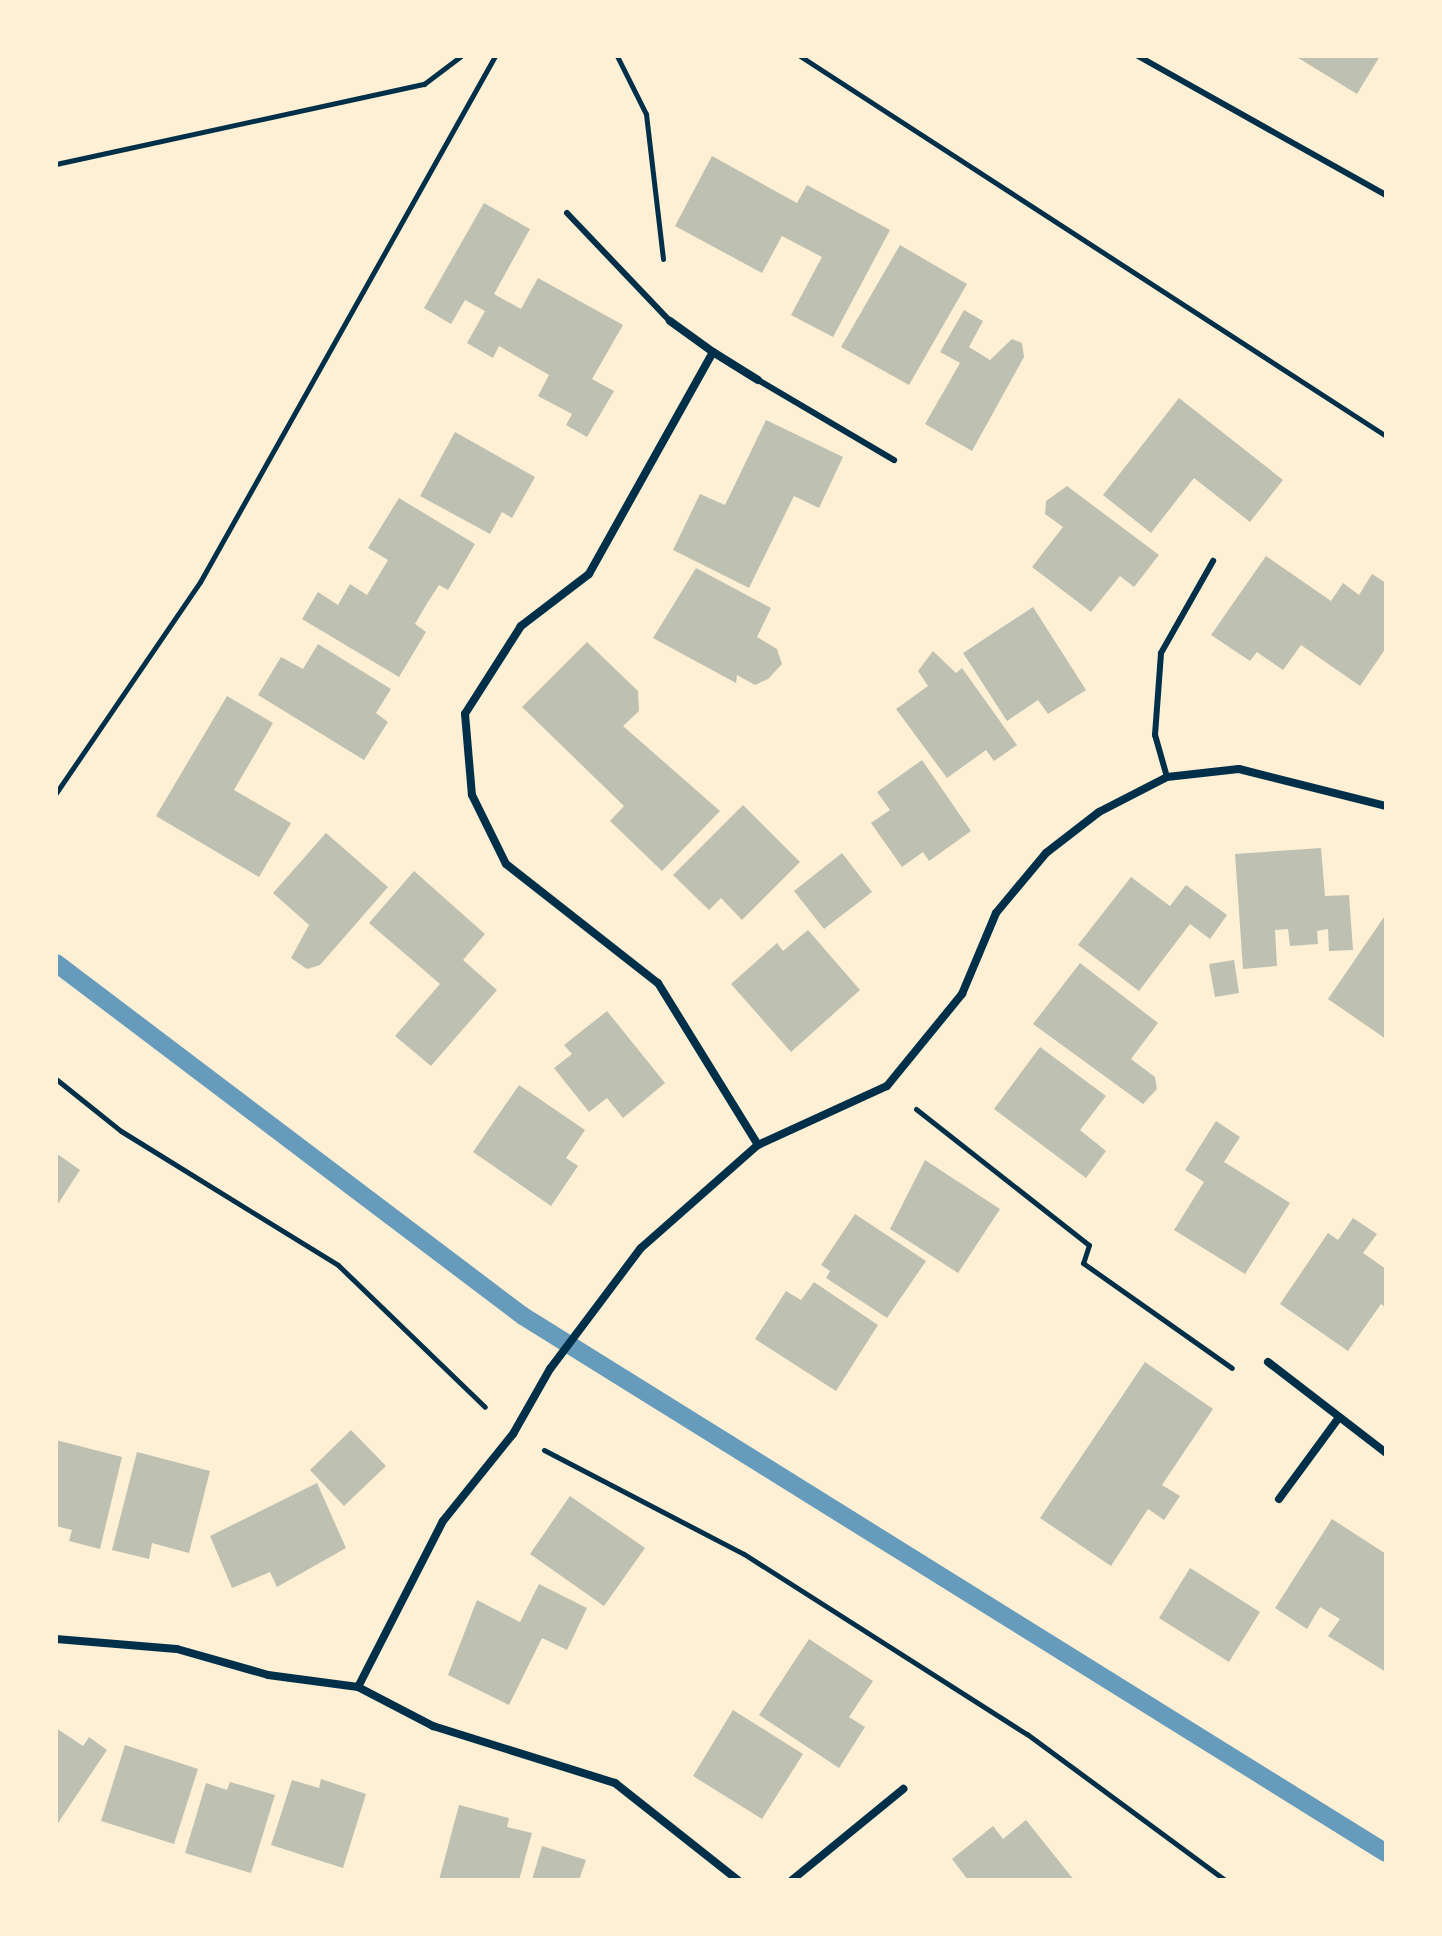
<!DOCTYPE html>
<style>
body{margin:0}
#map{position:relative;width:1442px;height:1936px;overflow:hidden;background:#fdf0d5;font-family:"Fira Sans Condensed",sans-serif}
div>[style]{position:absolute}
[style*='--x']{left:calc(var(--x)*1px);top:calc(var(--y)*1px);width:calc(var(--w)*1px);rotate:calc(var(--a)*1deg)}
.stream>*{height:18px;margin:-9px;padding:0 9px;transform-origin:9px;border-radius:9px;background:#669bbc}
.building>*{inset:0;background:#bec0b2}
.path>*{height:5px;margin:-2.5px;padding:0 2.5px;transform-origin:2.5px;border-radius:2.5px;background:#003049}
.service>*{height:6px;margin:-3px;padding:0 3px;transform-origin:3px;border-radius:3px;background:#003049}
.minor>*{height:8px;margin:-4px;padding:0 4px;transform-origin:4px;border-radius:4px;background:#003049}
span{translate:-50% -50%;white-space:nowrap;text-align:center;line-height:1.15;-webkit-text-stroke:7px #fdf0d5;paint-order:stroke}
.frame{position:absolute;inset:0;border:58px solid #fdf0d5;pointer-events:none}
</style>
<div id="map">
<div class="stream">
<div style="--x:56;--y:963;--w:585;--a:37.09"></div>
<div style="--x:523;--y:1316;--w:1016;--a:31.89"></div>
</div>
<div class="building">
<div style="clip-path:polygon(1295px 56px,1380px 56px,1357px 94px)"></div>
<div style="clip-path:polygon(712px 156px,797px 203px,807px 185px,890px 230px,833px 337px,791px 315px,822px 257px,782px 236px,762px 273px,675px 226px)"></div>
<div style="clip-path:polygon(484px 203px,530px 229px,494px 294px,521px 309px,538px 278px,623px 325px,592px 379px,614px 391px,587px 437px,566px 425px,572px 414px,538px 396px,549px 375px,499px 346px,493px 358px,467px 343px,485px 311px,465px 300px,451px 324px,424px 308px)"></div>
<div style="clip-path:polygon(900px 245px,967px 284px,909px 385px,841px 347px)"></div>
<div style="clip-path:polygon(964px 310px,983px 321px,969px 347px,990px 360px,1012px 339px,1022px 343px,1024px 357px,972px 451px,925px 424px,960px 363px,940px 352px)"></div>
<div style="clip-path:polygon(1179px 398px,1283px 480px,1250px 522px,1194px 478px,1151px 533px,1103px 495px)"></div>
<div style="clip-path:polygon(766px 420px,843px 457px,819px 508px,794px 496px,749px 588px,673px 550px,700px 494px,725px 505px)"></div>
<div style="clip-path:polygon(455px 432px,535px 477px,512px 518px,502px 512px,490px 534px,420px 496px)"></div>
<div style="clip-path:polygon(1067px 486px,1159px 555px,1134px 587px,1120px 576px,1091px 612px,1032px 567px,1063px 527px,1045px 514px,1046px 501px)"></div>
<div style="clip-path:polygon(399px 498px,475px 544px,448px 590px,439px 585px,426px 605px,415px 624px,426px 632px,399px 677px,302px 619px,318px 592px,338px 605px,350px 584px,367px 595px,388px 560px,368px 548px)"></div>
<div style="clip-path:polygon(1266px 556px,1331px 601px,1343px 583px,1359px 595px,1372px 574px,1386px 583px,1386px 648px,1360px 686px,1301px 645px,1283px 670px,1257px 652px,1250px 661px,1211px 635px)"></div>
<div style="clip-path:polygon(696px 568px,771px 608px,757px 637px,777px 649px,782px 664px,768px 679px,755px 685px,737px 675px,736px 683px,653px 638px)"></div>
<div style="clip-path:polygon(1033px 607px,1086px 690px,1048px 714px,1038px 700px,1007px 721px,963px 653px)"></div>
<div style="clip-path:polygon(587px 642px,638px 691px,639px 711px,623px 726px,720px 811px,662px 871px,610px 821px,624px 806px,522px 707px)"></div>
<div style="clip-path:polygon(318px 644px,391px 689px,376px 713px,388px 722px,364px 760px,258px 695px,281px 657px,303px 669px)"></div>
<div style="clip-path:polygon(933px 651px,956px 673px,962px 668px,1017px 745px,994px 761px,986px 750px,947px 778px,896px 709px,928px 686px,918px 671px)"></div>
<div style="clip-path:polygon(227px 696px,273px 723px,234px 790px,291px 823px,259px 877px,156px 816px)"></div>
<div style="clip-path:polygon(922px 760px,971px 831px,929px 861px,923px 852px,902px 867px,871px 823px,890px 810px,877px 792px)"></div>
<div style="clip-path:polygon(743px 805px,800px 862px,742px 920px,721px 898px,709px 910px,673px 875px)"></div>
<div style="clip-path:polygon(326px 833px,388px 887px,320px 965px,307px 969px,291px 958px,309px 925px,273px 893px)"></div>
<div style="clip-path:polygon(1321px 848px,1325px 896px,1349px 895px,1353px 950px,1329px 951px,1328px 929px,1317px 931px,1318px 944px,1290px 946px,1288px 929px,1275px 930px,1277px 966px,1243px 969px,1235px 854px)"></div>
<div style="clip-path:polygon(842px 853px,872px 892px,824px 929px,794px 891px)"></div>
<div style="clip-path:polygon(414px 871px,485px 934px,463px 960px,497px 990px,431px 1066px,395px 1036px,440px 984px,369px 923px)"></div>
<div style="clip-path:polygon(1131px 877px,1170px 906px,1186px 885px,1227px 915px,1210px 939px,1190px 924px,1139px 991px,1078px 945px)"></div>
<div style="clip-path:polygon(1384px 917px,1386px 919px,1386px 1039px,1328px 999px)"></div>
<div style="clip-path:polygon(808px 930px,860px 990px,791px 1052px,731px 984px,777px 943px,783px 951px)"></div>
<div style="clip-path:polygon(1234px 960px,1239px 993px,1215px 997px,1209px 964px)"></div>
<div style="clip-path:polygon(1080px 963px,1158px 1023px,1131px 1059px,1155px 1077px,1157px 1089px,1143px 1104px,1033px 1024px)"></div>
<div style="clip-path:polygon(607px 1011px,665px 1083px,623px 1118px,607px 1098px,589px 1112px,554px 1068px,572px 1054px,564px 1045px)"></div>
<div style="clip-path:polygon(1040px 1047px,1106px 1096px,1080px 1130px,1106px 1151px,1086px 1178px,994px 1109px)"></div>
<div style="clip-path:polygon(519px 1085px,585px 1130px,566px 1158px,578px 1166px,551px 1206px,473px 1152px)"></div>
<div style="clip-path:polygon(1216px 1121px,1240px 1137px,1224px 1162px,1290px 1203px,1245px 1274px,1174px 1230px,1204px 1182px,1185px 1170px)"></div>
<div style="clip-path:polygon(56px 1153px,80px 1170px,56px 1207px)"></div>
<div style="clip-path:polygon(925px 1160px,1000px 1209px,958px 1273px,890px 1229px)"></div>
<div style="clip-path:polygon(855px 1214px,926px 1261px,887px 1318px,826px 1278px,830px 1271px,821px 1265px)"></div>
<div style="clip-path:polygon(1353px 1218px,1377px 1234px,1363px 1253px,1386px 1269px,1386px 1308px,1381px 1304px,1348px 1351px,1280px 1304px,1328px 1233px,1338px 1240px)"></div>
<div style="clip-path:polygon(814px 1282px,878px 1325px,836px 1391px,755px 1339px,786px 1291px,801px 1300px)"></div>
<div style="clip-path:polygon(1145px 1362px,1213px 1409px,1162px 1485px,1180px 1496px,1164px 1520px,1148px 1509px,1111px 1566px,1040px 1518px)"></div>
<div style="clip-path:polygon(351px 1430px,386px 1466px,344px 1506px,310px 1470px)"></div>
<div style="clip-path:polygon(56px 1440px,122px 1457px,100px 1549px,69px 1541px,72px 1530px,56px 1526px)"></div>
<div style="clip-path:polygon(137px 1452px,210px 1471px,189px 1553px,152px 1543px,149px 1559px,112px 1550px)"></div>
<div style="clip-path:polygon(317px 1483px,346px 1548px,277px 1587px,270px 1572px,232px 1588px,210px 1536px)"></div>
<div style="clip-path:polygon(570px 1496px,645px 1548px,604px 1606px,530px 1554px)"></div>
<div style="clip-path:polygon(1332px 1519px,1386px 1554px,1386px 1672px,1328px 1636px,1340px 1619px,1320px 1607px,1307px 1629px,1275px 1608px)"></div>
<div style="clip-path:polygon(1190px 1568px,1260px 1612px,1229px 1662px,1159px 1618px)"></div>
<div style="clip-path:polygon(539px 1584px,587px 1608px,567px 1650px,542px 1638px,509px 1705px,448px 1675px,477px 1600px,520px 1622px)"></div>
<div style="clip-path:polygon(809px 1639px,873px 1681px,849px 1717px,865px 1727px,839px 1768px,759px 1715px)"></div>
<div style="clip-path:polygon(733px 1710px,803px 1754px,762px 1819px,693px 1776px)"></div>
<div style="clip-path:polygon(56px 1728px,83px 1746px,89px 1737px,107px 1750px,56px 1826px)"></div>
<div style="clip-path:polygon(125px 1745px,198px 1769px,174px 1844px,101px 1821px)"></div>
<div style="clip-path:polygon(321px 1779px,366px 1794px,343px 1868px,271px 1845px,292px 1780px,319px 1788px)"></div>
<div style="clip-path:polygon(230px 1782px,275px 1795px,251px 1873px,185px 1853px,206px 1783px,227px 1790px)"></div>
<div style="clip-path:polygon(459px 1805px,509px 1818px,507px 1827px,532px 1833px,519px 1880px,439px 1880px)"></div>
<div style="clip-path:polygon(1026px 1820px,1074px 1880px,968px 1880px,952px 1859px,993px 1826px,1003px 1839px)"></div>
<div style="clip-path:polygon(542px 1846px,586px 1860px,579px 1880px,532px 1880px)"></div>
</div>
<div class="path">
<div style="--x:617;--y:56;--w:65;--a:63.4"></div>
<div style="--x:646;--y:114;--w:146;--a:83.3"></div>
<div style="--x:800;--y:56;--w:698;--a:32.96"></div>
<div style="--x:56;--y:164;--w:377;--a:-12.3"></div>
<div style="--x:424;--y:84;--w:46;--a:-37.1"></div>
<div style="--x:56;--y:793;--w:255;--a:-55.7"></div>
<div style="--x:200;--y:582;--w:603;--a:-60.71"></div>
<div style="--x:56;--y:1079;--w:83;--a:38.7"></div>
<div style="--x:121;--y:1131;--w:255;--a:31.7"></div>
<div style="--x:338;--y:1265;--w:204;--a:44"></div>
<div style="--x:916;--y:1109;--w:220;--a:38.2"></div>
<div style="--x:1089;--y:1245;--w:19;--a:108"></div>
<div style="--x:1083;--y:1263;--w:182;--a:35.2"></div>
<div style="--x:544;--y:1450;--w:225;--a:27.5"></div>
<div style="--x:744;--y:1554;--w:335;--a:32.5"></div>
<div style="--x:1027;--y:1734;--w:246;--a:36.4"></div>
</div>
<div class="service">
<div style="--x:1138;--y:56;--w:284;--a:29.3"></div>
<div style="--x:567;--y:213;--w:149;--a:46.4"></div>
<div style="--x:758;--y:380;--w:158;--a:30.5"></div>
<div style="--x:1167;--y:777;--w:44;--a:-105.9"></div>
<div style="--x:1155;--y:735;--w:82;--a:-85.8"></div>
<div style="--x:1161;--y:653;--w:106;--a:-60.5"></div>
</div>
<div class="minor">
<div style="--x:670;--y:321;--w:53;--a:35.8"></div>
<div style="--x:713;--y:352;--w:254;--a:119.2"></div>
<div style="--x:589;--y:574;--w:86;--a:142.6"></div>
<div style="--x:521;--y:626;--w:104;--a:122.5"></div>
<div style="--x:465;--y:714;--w:81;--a:85.1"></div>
<div style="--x:472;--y:795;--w:77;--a:63.8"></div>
<div style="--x:506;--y:864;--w:193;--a:38.1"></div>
<div style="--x:658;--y:983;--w:190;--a:58.3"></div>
<div style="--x:713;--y:352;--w:53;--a:31.9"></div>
<div style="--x:1268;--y:1362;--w:149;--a:37.6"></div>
<div style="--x:1279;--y:1499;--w:98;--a:-53.7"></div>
<div style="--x:56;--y:1639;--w:121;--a:4.7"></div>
<div style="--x:177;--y:1649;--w:95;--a:15.9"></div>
<div style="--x:268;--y:1675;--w:91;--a:7.6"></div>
<div style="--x:358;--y:1687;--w:85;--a:27.5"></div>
<div style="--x:433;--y:1726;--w:191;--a:17.4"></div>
<div style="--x:615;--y:1783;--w:157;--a:38.3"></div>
<div style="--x:358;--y:1687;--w:186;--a:-62.9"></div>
<div style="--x:443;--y:1521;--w:112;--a:-51.2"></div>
<div style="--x:513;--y:1434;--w:75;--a:-60.4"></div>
<div style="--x:550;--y:1369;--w:151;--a:-53.1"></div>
<div style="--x:641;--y:1248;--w:156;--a:-41.4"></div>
<div style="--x:758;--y:1145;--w:142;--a:-24.6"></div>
<div style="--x:887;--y:1086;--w:119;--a:-50.8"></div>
<div style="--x:962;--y:994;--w:88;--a:-67.2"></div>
<div style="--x:996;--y:913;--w:78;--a:-50.2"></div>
<div style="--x:1046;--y:853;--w:67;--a:-37.7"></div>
<div style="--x:1099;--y:812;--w:76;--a:-27.2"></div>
<div style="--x:1167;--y:777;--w:72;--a:-6.3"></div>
<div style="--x:1239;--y:769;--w:152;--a:14.1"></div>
<div style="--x:792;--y:1880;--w:144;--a:-39.3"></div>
</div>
<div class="frame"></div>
</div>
